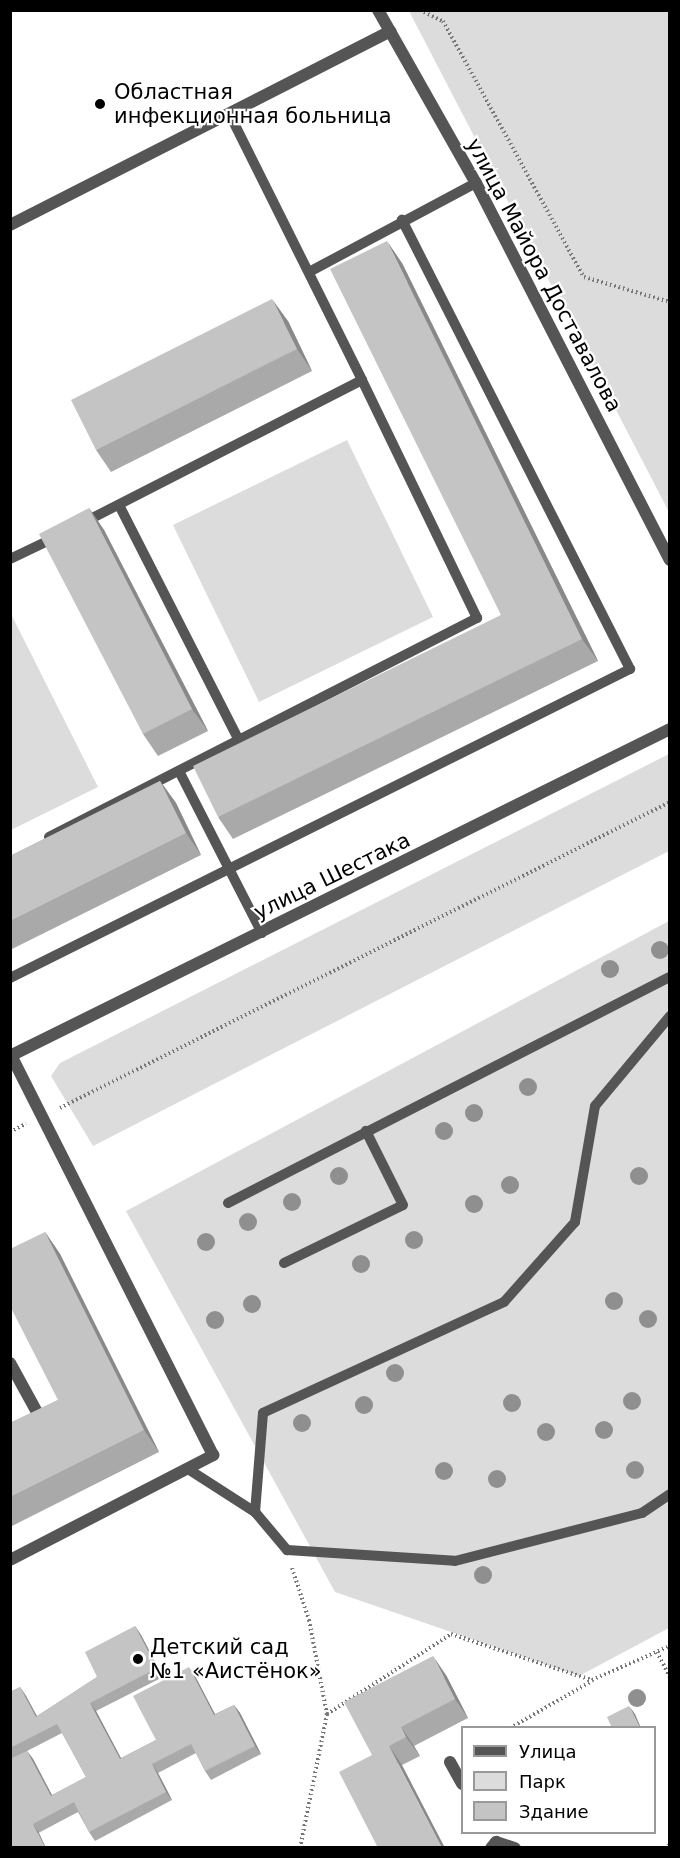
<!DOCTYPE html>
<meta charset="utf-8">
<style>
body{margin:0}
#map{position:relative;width:680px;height:1858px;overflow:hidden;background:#fff;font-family:"DejaVu Sans",sans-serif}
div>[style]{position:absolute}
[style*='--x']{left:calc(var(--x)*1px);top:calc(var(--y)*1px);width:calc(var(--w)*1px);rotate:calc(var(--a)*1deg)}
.green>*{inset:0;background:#dcdcdc}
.path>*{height:4px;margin-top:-2px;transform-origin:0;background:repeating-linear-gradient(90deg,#777 0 1.5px,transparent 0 4.5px)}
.lane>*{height:10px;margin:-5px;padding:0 5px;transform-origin:5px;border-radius:5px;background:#555}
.street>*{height:12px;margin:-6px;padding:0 6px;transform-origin:6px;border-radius:6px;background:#555}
.trees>*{width:18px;height:18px;margin:-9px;border-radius:50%;background:#8f8f8f}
.wall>*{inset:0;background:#a9a9a9}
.shaded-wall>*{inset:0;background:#898989}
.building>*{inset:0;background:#c4c4c4}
.dots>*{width:16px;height:16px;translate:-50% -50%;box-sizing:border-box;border:3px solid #fff;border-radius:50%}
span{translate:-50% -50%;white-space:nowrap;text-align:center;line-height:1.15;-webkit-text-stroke:4.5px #fff;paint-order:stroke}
.poi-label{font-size:21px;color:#000}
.left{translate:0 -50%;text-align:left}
.street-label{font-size:21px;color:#000}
.frame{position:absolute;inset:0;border:12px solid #000;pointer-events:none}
.legend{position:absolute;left:461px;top:1726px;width:195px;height:108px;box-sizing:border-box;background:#fff;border:2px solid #999;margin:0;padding:8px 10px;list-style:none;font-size:18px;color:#000}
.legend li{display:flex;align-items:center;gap:12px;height:30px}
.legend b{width:30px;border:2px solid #999}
</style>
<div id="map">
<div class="green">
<div style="clip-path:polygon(409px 11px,669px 11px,669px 512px)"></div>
<div style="clip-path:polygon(347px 440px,433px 617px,259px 702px,173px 525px)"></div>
<div style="clip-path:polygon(11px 614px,98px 787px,11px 830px,10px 615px)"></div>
<div style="clip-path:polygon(669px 754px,669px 851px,93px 1146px,51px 1076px,60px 1063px)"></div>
<div style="clip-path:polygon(669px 921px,669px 1628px,579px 1676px,335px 1592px,126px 1211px)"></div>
</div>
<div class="path">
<div style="--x:420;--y:10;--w:25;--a:26"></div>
<div style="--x:443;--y:21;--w:292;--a:61.2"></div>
<div style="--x:584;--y:277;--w:90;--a:16.2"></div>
<div style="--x:60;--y:1108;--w:682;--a:-26.64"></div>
<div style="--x:10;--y:1132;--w:18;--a:-27"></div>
<div style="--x:292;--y:1568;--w:55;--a:71.9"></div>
<div style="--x:309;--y:1620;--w:96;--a:79.2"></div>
<div style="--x:657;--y:1652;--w:29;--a:63"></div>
<div style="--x:510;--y:1728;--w:95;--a:-29.8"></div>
<div style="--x:300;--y:1848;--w:137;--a:-78.6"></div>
<div style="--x:327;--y:1714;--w:148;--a:-32.8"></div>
<div style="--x:451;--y:1634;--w:148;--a:18.1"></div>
<div style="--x:592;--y:1680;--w:85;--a:-23.6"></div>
<div style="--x:664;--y:1848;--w:7;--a:-27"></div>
</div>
<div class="lane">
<div style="--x:230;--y:115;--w:296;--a:63.5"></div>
<div style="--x:309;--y:272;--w:189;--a:-28.1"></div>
<div style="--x:119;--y:505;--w:265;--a:63"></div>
<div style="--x:10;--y:559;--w:51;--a:-25.6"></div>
<div style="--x:179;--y:771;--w:182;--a:62.9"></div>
<div style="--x:49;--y:837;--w:481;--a:-27.1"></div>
<div style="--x:477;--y:618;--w:264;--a:-115.8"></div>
<div style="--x:362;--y:380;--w:314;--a:152.9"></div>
<div style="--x:10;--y:978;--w:693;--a:-26.49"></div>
<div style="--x:630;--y:669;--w:504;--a:-116.92"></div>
<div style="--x:670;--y:1016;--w:117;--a:129.8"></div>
<div style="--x:595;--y:1106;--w:118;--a:99.8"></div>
<div style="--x:575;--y:1222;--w:107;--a:131.6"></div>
<div style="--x:504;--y:1302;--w:265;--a:155.3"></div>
<div style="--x:263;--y:1413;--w:99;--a:94.6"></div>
<div style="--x:255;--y:1512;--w:50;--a:49.9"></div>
<div style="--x:287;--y:1550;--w:168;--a:3.7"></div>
<div style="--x:455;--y:1561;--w:193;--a:-14.4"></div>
<div style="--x:642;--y:1513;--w:34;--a:-34"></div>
<div style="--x:228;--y:1203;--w:496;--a:-27.1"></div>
<div style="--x:284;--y:1263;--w:132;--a:-26"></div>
<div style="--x:403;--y:1205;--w:83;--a:-116.6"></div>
<div style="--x:188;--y:1469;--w:80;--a:32.7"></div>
</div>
<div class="street">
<div style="--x:378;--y:10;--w:199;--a:60.5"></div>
<div style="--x:476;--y:183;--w:424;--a:62.8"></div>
<div style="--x:10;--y:225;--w:427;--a:-27"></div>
<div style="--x:10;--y:1056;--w:737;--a:-26.36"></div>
<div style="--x:10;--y:1363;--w:68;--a:61.2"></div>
<div style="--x:10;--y:1560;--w:229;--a:-27.3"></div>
<div style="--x:213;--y:1455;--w:448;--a:-116.8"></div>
<div style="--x:450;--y:1762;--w:25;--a:61"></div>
<div style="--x:491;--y:1848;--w:8;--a:-50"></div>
<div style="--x:496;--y:1842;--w:20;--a:18"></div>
</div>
<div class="trees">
<div style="left:660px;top:950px"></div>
<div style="left:610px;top:969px"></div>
<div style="left:528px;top:1087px"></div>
<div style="left:474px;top:1113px"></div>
<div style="left:444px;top:1131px"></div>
<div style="left:339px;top:1176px"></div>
<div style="left:639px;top:1176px"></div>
<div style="left:510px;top:1185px"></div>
<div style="left:292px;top:1202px"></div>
<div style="left:474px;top:1204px"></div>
<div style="left:248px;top:1222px"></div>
<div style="left:414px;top:1240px"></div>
<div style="left:206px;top:1242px"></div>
<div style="left:361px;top:1264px"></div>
<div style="left:614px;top:1301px"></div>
<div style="left:252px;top:1304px"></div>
<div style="left:648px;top:1319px"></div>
<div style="left:215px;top:1320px"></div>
<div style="left:395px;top:1373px"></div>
<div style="left:632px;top:1401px"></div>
<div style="left:512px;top:1403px"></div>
<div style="left:364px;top:1405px"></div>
<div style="left:302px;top:1423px"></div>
<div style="left:604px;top:1430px"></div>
<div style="left:546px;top:1432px"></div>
<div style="left:635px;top:1470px"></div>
<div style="left:444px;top:1471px"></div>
<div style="left:497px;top:1479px"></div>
<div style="left:483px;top:1575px"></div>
<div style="left:637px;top:1698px"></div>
</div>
<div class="wall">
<div style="clip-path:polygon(402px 263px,598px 661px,233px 839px,218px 817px,501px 615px)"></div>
<div style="clip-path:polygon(288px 321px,312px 371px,111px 472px,96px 450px)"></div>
<div style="clip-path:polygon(89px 508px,104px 530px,208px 731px,158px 756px,143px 734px)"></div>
<div style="clip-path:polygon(160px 781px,176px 803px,201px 855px,10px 950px,10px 856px)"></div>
<div style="clip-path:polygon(45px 1232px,60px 1254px,159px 1452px,10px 1527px,10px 1423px,58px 1400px)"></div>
<div style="clip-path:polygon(evenodd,135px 1626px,141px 1635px,163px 1677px,96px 1711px,121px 1758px,156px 1740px,195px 1676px,215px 1714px,234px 1705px,240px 1713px,261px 1754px,211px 1780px,205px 1771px,196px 1753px,158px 1773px,172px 1800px,95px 1841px,89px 1832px,78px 1812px,10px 1848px,10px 1692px,20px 1687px,26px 1696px,37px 1716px,97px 1677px,135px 1626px,62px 1733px,86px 1777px,52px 1795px,33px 1759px,27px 1751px,62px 1733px)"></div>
<div style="clip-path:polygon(446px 1675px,468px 1718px,414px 1746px,420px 1756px,402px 1765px,372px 1755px)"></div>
</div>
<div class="shaded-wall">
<div style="clip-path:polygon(387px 241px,402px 263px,598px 661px,582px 639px)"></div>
<div style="clip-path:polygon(272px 299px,288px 321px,312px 371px,297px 349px)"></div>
<div style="clip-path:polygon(89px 508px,104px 530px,208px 731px,192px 709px)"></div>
<div style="clip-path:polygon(160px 781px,176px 803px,201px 855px,186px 833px)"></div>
<div style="clip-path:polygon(45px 1232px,60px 1254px,159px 1452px,144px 1430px)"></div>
<div style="clip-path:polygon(135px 1626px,141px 1635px,163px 1677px,157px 1668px)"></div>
<div style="clip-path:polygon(433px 1656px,446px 1675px,468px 1718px,455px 1699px)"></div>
<div style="clip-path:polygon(189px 1667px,195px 1676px,220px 1724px,214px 1715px)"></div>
<div style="clip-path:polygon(20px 1687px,26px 1696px,42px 1726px,36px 1717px)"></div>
<div style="clip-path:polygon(90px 1703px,96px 1711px,126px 1768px,120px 1759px)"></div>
<div style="clip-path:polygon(234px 1705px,240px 1713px,261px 1754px,255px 1746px)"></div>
<div style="clip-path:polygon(629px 1706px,635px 1714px,641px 1728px,640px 1728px)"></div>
<div style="clip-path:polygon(401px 1727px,414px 1746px,420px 1756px,406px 1737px)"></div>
<div style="clip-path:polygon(389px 1746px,402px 1765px,445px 1848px,442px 1848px)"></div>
<div style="clip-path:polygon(27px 1751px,33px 1759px,57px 1805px,51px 1796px)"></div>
<div style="clip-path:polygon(152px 1764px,158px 1773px,172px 1800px,166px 1792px)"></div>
<div style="clip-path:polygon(33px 1824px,39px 1833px,46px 1848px,45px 1848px)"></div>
</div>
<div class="building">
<div style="clip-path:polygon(387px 241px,582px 639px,218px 817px,193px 766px,501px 615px,330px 269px)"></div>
<div style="clip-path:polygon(272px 299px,297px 349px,96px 450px,71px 400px)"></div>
<div style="clip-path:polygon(89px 508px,192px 709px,143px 734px,39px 534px)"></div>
<div style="clip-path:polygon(160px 781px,186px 833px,10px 921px,10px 856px)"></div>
<div style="clip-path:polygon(45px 1232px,144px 1430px,10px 1497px,10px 1423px,58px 1400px,10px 1306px,10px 1249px)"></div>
<div style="clip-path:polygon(135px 1626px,157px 1668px,90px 1703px,120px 1759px,156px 1740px,133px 1696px,189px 1667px,214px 1715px,234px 1705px,255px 1746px,205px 1771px,191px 1744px,152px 1764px,166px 1792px,89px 1832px,74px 1802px,33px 1824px,45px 1848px,10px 1848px,10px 1759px,27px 1751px,51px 1796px,86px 1777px,57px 1724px,10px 1748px,10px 1692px,20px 1687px,36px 1717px,97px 1677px,85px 1652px)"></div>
<div style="clip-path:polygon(433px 1656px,455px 1699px,401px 1727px,406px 1737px,389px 1746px,442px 1848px,378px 1848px,339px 1772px,372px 1755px,344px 1702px)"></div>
<div style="clip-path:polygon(629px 1706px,640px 1728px,612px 1728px,607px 1717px)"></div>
</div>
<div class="dots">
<div style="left:100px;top:104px;background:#000"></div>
<div style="left:138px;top:1659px;background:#000"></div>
</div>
<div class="poi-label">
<span class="left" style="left:114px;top:104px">Областная<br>инфекционная больница</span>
<span class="left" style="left:150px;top:1659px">Детский сад<br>№1 «Аистёнок»</span>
</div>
<div class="street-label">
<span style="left:544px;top:275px;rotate:62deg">улица Майора Доставалова</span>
<span style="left:332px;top:876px;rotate:-26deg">улица Шестака</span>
</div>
<div class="frame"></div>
<ul class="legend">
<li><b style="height:8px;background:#555"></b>Улица</li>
<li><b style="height:16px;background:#dcdcdc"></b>Парк</li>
<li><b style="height:16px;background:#c4c4c4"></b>Здание</li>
</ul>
</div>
